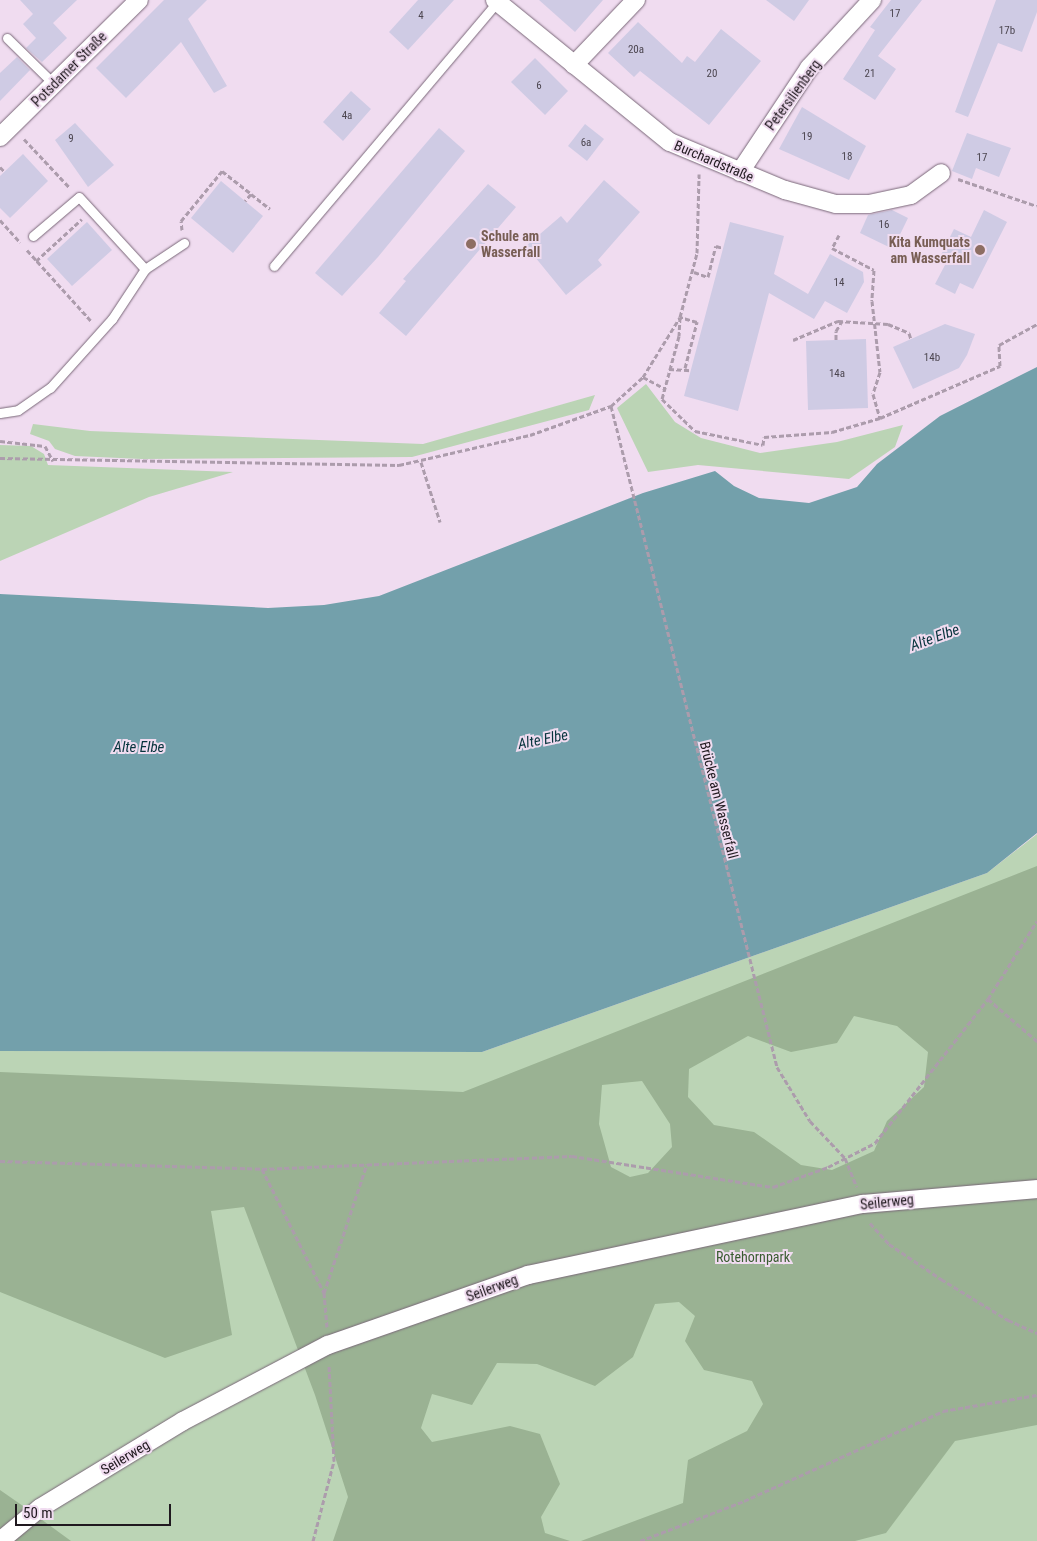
<!DOCTYPE html>
<meta charset="utf-8">
<style>
body{margin:0}
#map{position:relative;width:1037px;height:1541px;overflow:hidden;background:#f0dcf0;font-family:"Roboto Condensed",sans-serif}
div>[style]{position:absolute}
[style*='--x']{left:calc(var(--x)*1px);top:calc(var(--y)*1px);width:calc(var(--w)*1px);rotate:calc(var(--a)*1deg)}
.green>*{inset:0;background:#bbd4b5}
.forest>*{inset:0;background:#9ab293}
.water>*{inset:0;background:#73a0ab}
.building>*{inset:0;background:#cfcbe4}
.path>*{height:3px;margin-top:-1.5px;transform-origin:0;background:repeating-linear-gradient(90deg,#ac9cac 0 5px,transparent 0 7.5px)}
.roads{filter:drop-shadow(0 0 1px #796778) drop-shadow(0 0 1px #796778)}
.lane>*{height:9px;margin:-4.5px;padding:0 4.5px;transform-origin:4.5px;border-radius:4.5px;background:#fff}
.street>*{height:18px;margin:-9px;padding:0 9px;transform-origin:9px;border-radius:9px;background:#fff}
.dots>*{width:14px;height:14px;translate:-50% -50%;box-sizing:border-box;border:2px solid #f0dcf0;border-radius:50%}
span{translate:-50% -50%;white-space:nowrap;text-align:center;line-height:1.15;-webkit-text-stroke:4px #f0dcf0;paint-order:stroke}
.number-label{font-size:11px;color:#4c4650}
.number-label span{-webkit-text-stroke-width:0}
.street-label{font-size:14px;color:#20191f}
.education-label{font-size:14px;color:#785e54;font-weight:700}
.left{translate:0 -50%;text-align:left}
.right{translate:-100% -50%;text-align:right}
.park-label{font-size:14px;color:#395c30}
.water-label{font-size:15px;color:#07343d;font-style:italic}
.scale{position:absolute;left:15px;top:1504px;width:156px;height:22px;box-sizing:border-box;border:2px solid #20191f;border-top:0;padding-left:6px;font-size:15px;line-height:18px;white-space:nowrap;color:#20191f;-webkit-text-stroke:4px #f0dcf0;paint-order:stroke}
</style>
<div id="map">
<div class="green">
<div style="clip-path:polygon(646px 384px,675px 422px,701px 438px,760px 453px,837px 442px,903px 425px,895px 447px,849px 479px,698px 465px,648px 472px,617px 408px)"></div>
<div style="clip-path:polygon(595px 395px,589px 410px,412px 457px,142px 459px,75px 456px,55px 449px,49px 441px,30px 434px,33px 424px,90px 431px,423px 444px)"></div>
<div style="clip-path:polygon(0 445px,31px 446px,44px 454px,48px 465px,233px 472px,149px 497px,0 561px)"></div>
<div style="clip-path:polygon(1037px 834px,1037px 1541px,0 1541px,0 1051px,482px 1052px,987px 873px)"></div>
</div>
<div class="forest">
<div style="clip-path:polygon(evenodd,1037px 866px,1037px 1425px,955px 1441px,886px 1533px,855px 1541px,581px 1541px,683px 1503px,688px 1460px,747px 1431px,763px 1404px,752px 1381px,704px 1370px,685px 1341px,695px 1316px,679px 1302px,655px 1304px,633px 1357px,595px 1386px,537px 1364px,497px 1363px,472px 1405px,432px 1394px,421px 1428px,432px 1442px,510px 1426px,540px 1434px,560px 1484px,541px 1517px,545px 1533px,570px 1541px,333px 1541px,348px 1497px,315px 1395px,244px 1207px,211px 1211px,232px 1335px,165px 1358px,0 1292px,0 1072px,463px 1092px,1037px 866px,854px 1016px,897px 1026px,928px 1052px,924px 1087px,887px 1121px,874px 1151px,832px 1170px,801px 1165px,754px 1132px,714px 1125px,688px 1097px,689px 1069px,748px 1036px,791px 1052px,837px 1043px,854px 1016px,1037px 866px,642px 1081px,670px 1124px,672px 1147px,648px 1173px,630px 1177px,611px 1167px,599px 1124px,602px 1085px,642px 1081px)"></div>
<div style="clip-path:polygon(0 1490px,23px 1506px,71px 1541px,0 1541px)"></div>
</div>
<div class="water">
<div style="clip-path:polygon(1037px 367px,1037px 833px,987px 873px,482px 1052px,0 1051px,0 594px,268px 608px,324px 605px,379px 596px,643px 493px,715px 471px,734px 486px,759px 498px,809px 503px,857px 487px,877px 464px,940px 416px)"></div>
</div>
<div class="building">
<div style="clip-path:polygon(20px 0,77px 0,53px 23px,67px 38px,42px 62px,26px 48px,36px 38px,23px 24px,33px 14px)"></div>
<div style="clip-path:polygon(164px 0,207px 0,188px 19px,227px 86px,214px 93px,181px 42px,126px 98px,96px 68px)"></div>
<div style="clip-path:polygon(418px 0,454px 0,408px 50px,389px 32px)"></div>
<div style="clip-path:polygon(539px 0,603px 0,575px 32px)"></div>
<div style="clip-path:polygon(766px 0,809px 0,794px 21px)"></div>
<div style="clip-path:polygon(891px 0,922px 0,878px 56px,896px 69px,875px 100px,843px 79px,875px 30px,870px 27px)"></div>
<div style="clip-path:polygon(996px 0,1037px 0,1037px 12px,1022px 52px,998px 43px,968px 117px,955px 112px)"></div>
<div style="clip-path:polygon(638px 22px,682px 63px,687px 56px,695px 62px,721px 29px,761px 61px,709px 125px,640px 71px,634px 77px,608px 53px)"></div>
<div style="clip-path:polygon(17px 57px,30px 70px,0 101px,0 73px)"></div>
<div style="clip-path:polygon(535px 58px,568px 91px,545px 115px,511px 82px)"></div>
<div style="clip-path:polygon(351px 91px,371px 109px,343px 141px,323px 122px)"></div>
<div style="clip-path:polygon(802px 107px,866px 146px,849px 180px,779px 149px)"></div>
<div style="clip-path:polygon(75px 123px,114px 165px,88px 187px,55px 140px)"></div>
<div style="clip-path:polygon(585px 124px,604px 139px,587px 161px,568px 146px)"></div>
<div style="clip-path:polygon(439px 128px,465px 151px,378px 257px,342px 296px,315px 273px)"></div>
<div style="clip-path:polygon(967px 133px,1011px 148px,999px 177px,976px 168px,972px 179px,952px 171px)"></div>
<div style="clip-path:polygon(23px 154px,48px 181px,10px 218px,0 208px,0 176px)"></div>
<div style="clip-path:polygon(604px 180px,640px 212px,598px 260px,602px 265px,566px 295px,526px 246px,561px 216px,567px 223px)"></div>
<div style="clip-path:polygon(221px 181px,263px 216px,233px 253px,191px 218px)"></div>
<div style="clip-path:polygon(488px 184px,516px 207px,406px 336px,379px 313px,406px 281px,403px 279px)"></div>
<div style="clip-path:polygon(892px 210px,908px 218px,893px 249px,860px 233px,868px 215px)"></div>
<div style="clip-path:polygon(984px 210px,1007px 222px,973px 289px,960px 283px,955px 294px,935px 284px,945px 265px,938px 261px,954px 229px,971px 237px)"></div>
<div style="clip-path:polygon(87px 222px,112px 250px,72px 286px,47px 259px)"></div>
<div style="clip-path:polygon(730px 222px,784px 236px,774px 274px,808px 294px,830px 254px,863px 272px,864px 282px,847px 313px,825px 301px,814px 319px,769px 293px,738px 411px,684px 396px)"></div>
<div style="clip-path:polygon(945px 324px,975px 334px,967px 355px,959px 368px,913px 389px,893px 347px)"></div>
<div style="clip-path:polygon(866px 339px,868px 408px,808px 410px,806px 341px)"></div>
</div>
<div class="path">
<div style="--x:24;--y:139;--w:66;--a:46.8"></div>
<div style="--x:0;--y:167;--w:7;--a:45"></div>
<div style="--x:958;--y:179;--w:83;--a:18.9"></div>
<div style="--x:251;--y:194;--w:24;--a:38"></div>
<div style="--x:0;--y:220;--w:30;--a:48"></div>
<div style="--x:182;--y:230;--w:9;--a:-96"></div>
<div style="--x:181;--y:221;--w:65;--a:-50.6"></div>
<div style="--x:222;--y:171;--w:37;--a:38"></div>
<div style="--x:251;--y:194;--w:9;--a:131"></div>
<div style="--x:839;--y:235;--w:15;--a:118"></div>
<div style="--x:832;--y:248;--w:47;--a:27.6"></div>
<div style="--x:874;--y:270;--w:31;--a:94"></div>
<div style="--x:872;--y:301;--w:71;--a:83.6"></div>
<div style="--x:880;--y:372;--w:23;--a:108"></div>
<div style="--x:873;--y:394;--w:25;--a:74"></div>
<div style="--x:27;--y:250;--w:97;--a:47.9"></div>
<div style="--x:36;--y:261;--w:62;--a:-42.4"></div>
<div style="--x:694;--y:272;--w:15;--a:20"></div>
<div style="--x:708;--y:277;--w:32;--a:-76"></div>
<div style="--x:716;--y:246;--w:7;--a:16"></div>
<div style="--x:793;--y:340;--w:49;--a:-22.9"></div>
<div style="--x:838;--y:321;--w:50;--a:3.4"></div>
<div style="--x:888;--y:324;--w:23;--a:23"></div>
<div style="--x:909;--y:333;--w:6;--a:72"></div>
<div style="--x:836;--y:340;--w:9;--a:-90"></div>
<div style="--x:836;--y:331;--w:12;--a:-59"></div>
<div style="--x:685;--y:368;--w:48;--a:-75.4"></div>
<div style="--x:697;--y:322;--w:18;--a:-164"></div>
<div style="--x:680;--y:317;--w:19;--a:93"></div>
<div style="--x:679;--y:336;--w:65;--a:105.1"></div>
<div style="--x:662;--y:399;--w:46;--a:44.1"></div>
<div style="--x:695;--y:431;--w:69;--a:11.6"></div>
<div style="--x:763;--y:445;--w:8;--a:-83"></div>
<div style="--x:764;--y:437;--w:68;--a:-4.2"></div>
<div style="--x:832;--y:432;--w:50;--a:-16.3"></div>
<div style="--x:880;--y:418;--w:131;--a:-23.4"></div>
<div style="--x:1000;--y:366;--w:21;--a:-93"></div>
<div style="--x:999;--y:345;--w:43;--a:-28.9"></div>
<div style="--x:669;--y:369;--w:22;--a:3"></div>
<div style="--x:643;--y:377;--w:24;--a:28"></div>
<div style="--x:611;--y:406;--w:682;--a:75.9"></div>
<div style="--x:777;--y:1067;--w:63;--a:58.6"></div>
<div style="--x:810;--y:1121;--w:51;--a:46.6"></div>
<div style="--x:845;--y:1158;--w:31;--a:68"></div>
<div style="--x:0;--y:441;--w:45;--a:6.3"></div>
<div style="--x:45;--y:446;--w:17;--a:62"></div>
<div style="--x:0;--y:458;--w:399;--a:1"></div>
<div style="--x:399;--y:465;--w:134;--a:-12.9"></div>
<div style="--x:530;--y:435;--w:86;--a:-19.7"></div>
<div style="--x:611;--y:406;--w:43;--a:-42.2"></div>
<div style="--x:643;--y:377;--w:70;--a:-58.3"></div>
<div style="--x:680;--y:317;--w:66;--a:-75.1"></div>
<div style="--x:697;--y:253;--w:79;--a:-88.5"></div>
<div style="--x:421;--y:462;--w:63;--a:72.4"></div>
<div style="--x:988;--y:999;--w:65;--a:40.6"></div>
<div style="--x:0;--y:1161;--w:262;--a:1.7"></div>
<div style="--x:262;--y:1169;--w:310;--a:-2.4"></div>
<div style="--x:572;--y:1156;--w:203;--a:8.8"></div>
<div style="--x:773;--y:1187;--w:59;--a:-20"></div>
<div style="--x:828;--y:1167;--w:53;--a:-27.1"></div>
<div style="--x:875;--y:1143;--w:183;--a:-51.9"></div>
<div style="--x:988;--y:999;--w:92;--a:-57.9"></div>
<div style="--x:262;--y:1169;--w:139;--a:63.4"></div>
<div style="--x:870;--y:1223;--w:28;--a:48"></div>
<div style="--x:889;--y:1244;--w:63;--a:33.9"></div>
<div style="--x:941;--y:1279;--w:79;--a:31.5"></div>
<div style="--x:1008;--y:1320;--w:32;--a:24"></div>
<div style="--x:327;--y:1327;--w:34;--a:-95"></div>
<div style="--x:324;--y:1293;--w:136;--a:-71.6"></div>
<div style="--x:313;--y:1541;--w:83;--a:-75.3"></div>
<div style="--x:334;--y:1461;--w:96;--a:-93"></div>
<div style="--x:640;--y:1541;--w:111;--a:-21"></div>
<div style="--x:744;--y:1501;--w:218;--a:-24.3"></div>
<div style="--x:943;--y:1411;--w:95;--a:-9.7"></div>
</div>
<div class="roads">
<div class="lane">
<div style="--x:7;--y:38;--w:66;--a:44.4"></div>
<div style="--x:33;--y:236;--w:60;--a:-40.3"></div>
<div style="--x:79;--y:197;--w:98;--a:47.5"></div>
<div style="--x:274;--y:266;--w:346;--a:-49.8"></div>
<div style="--x:0;--y:413;--w:18;--a:-9"></div>
<div style="--x:18;--y:410;--w:39;--a:-35"></div>
<div style="--x:50;--y:388;--w:93;--a:-48.1"></div>
<div style="--x:112;--y:319;--w:60;--a:-56.6"></div>
<div style="--x:145;--y:269;--w:47;--a:-33.7"></div>
</div>
<div class="street">
<div style="--x:495;--y:0;--w:225;--a:39.1"></div>
<div style="--x:670;--y:142;--w:125;--a:22.7"></div>
<div style="--x:785;--y:190;--w:53;--a:15.4"></div>
<div style="--x:836;--y:204;--w:33;--a:0"></div>
<div style="--x:869;--y:204;--w:43;--a:-12.1"></div>
<div style="--x:911;--y:195;--w:37;--a:-36"></div>
<div style="--x:574;--y:65;--w:90;--a:-46.4"></div>
<div style="--x:0;--y:137;--w:195;--a:-44.6"></div>
<div style="--x:740;--y:172;--w:125;--a:-56.4"></div>
<div style="--x:809;--y:68;--w:93;--a:-47.2"></div>
<div style="--x:0;--y:1541;--w:52;--a:-39.5"></div>
<div style="--x:40;--y:1508;--w:167;--a:-31.3"></div>
<div style="--x:183;--y:1421;--w:164;--a:-27.7"></div>
<div style="--x:328;--y:1345;--w:212;--a:-19.3"></div>
<div style="--x:528;--y:1275;--w:342;--a:-12"></div>
<div style="--x:863;--y:1204;--w:175;--a:-4.9"></div>
</div>
</div>
<div class="dots">
<div style="left:471px;top:244px;background:#8d6e63"></div>
<div style="left:980px;top:250px;background:#8d6e63"></div>
</div>
<div class="number-label">
<span style="left:895px;top:14px">17</span>
<span style="left:421px;top:16px">4</span>
<span style="left:1007px;top:31px">17b</span>
<span style="left:636px;top:50px">20a</span>
<span style="left:712px;top:74px">20</span>
<span style="left:870px;top:74px">21</span>
<span style="left:539px;top:86px">6</span>
<span style="left:347px;top:116px">4a</span>
<span style="left:807px;top:137px">19</span>
<span style="left:71px;top:139px">9</span>
<span style="left:586px;top:143px">6a</span>
<span style="left:847px;top:157px">18</span>
<span style="left:982px;top:158px">17</span>
<span style="left:884px;top:225px">16</span>
<span style="left:839px;top:283px">14</span>
<span style="left:932px;top:358px">14b</span>
<span style="left:837px;top:374px">14a</span>
</div>
<div class="street-label">
<span style="left:69px;top:69px;rotate:-45deg">Potsdamer Straße</span>
<span style="left:793px;top:95px;rotate:-54deg">Petersilienberg</span>
<span style="left:714px;top:161px;rotate:23deg">Burchardstraße</span>
<span style="left:719px;top:800px;rotate:76deg">Brücke am Wasserfall</span>
<span style="left:887px;top:1202px;rotate:-6deg">Seilerweg</span>
<span style="left:492px;top:1288px;rotate:-20deg">Seilerweg</span>
<span style="left:125px;top:1457px;rotate:-31deg">Seilerweg</span>
</div>
<div class="education-label">
<span class="left" style="left:481px;top:244px">Schule am<br>Wasserfall</span>
<span class="right" style="left:970px;top:250px">Kita Kumquats<br>am Wasserfall</span>
</div>
<div class="park-label">
<span style="left:753px;top:1257px">Rotehornpark</span>
</div>
<div class="water-label">
<span style="left:935px;top:638px;rotate:-20deg">Alte Elbe</span>
<span style="left:543px;top:740px;rotate:-11deg">Alte Elbe</span>
<span style="left:139px;top:748px">Alte Elbe</span>
</div>
<div class="scale">50 m</div>
</div>
